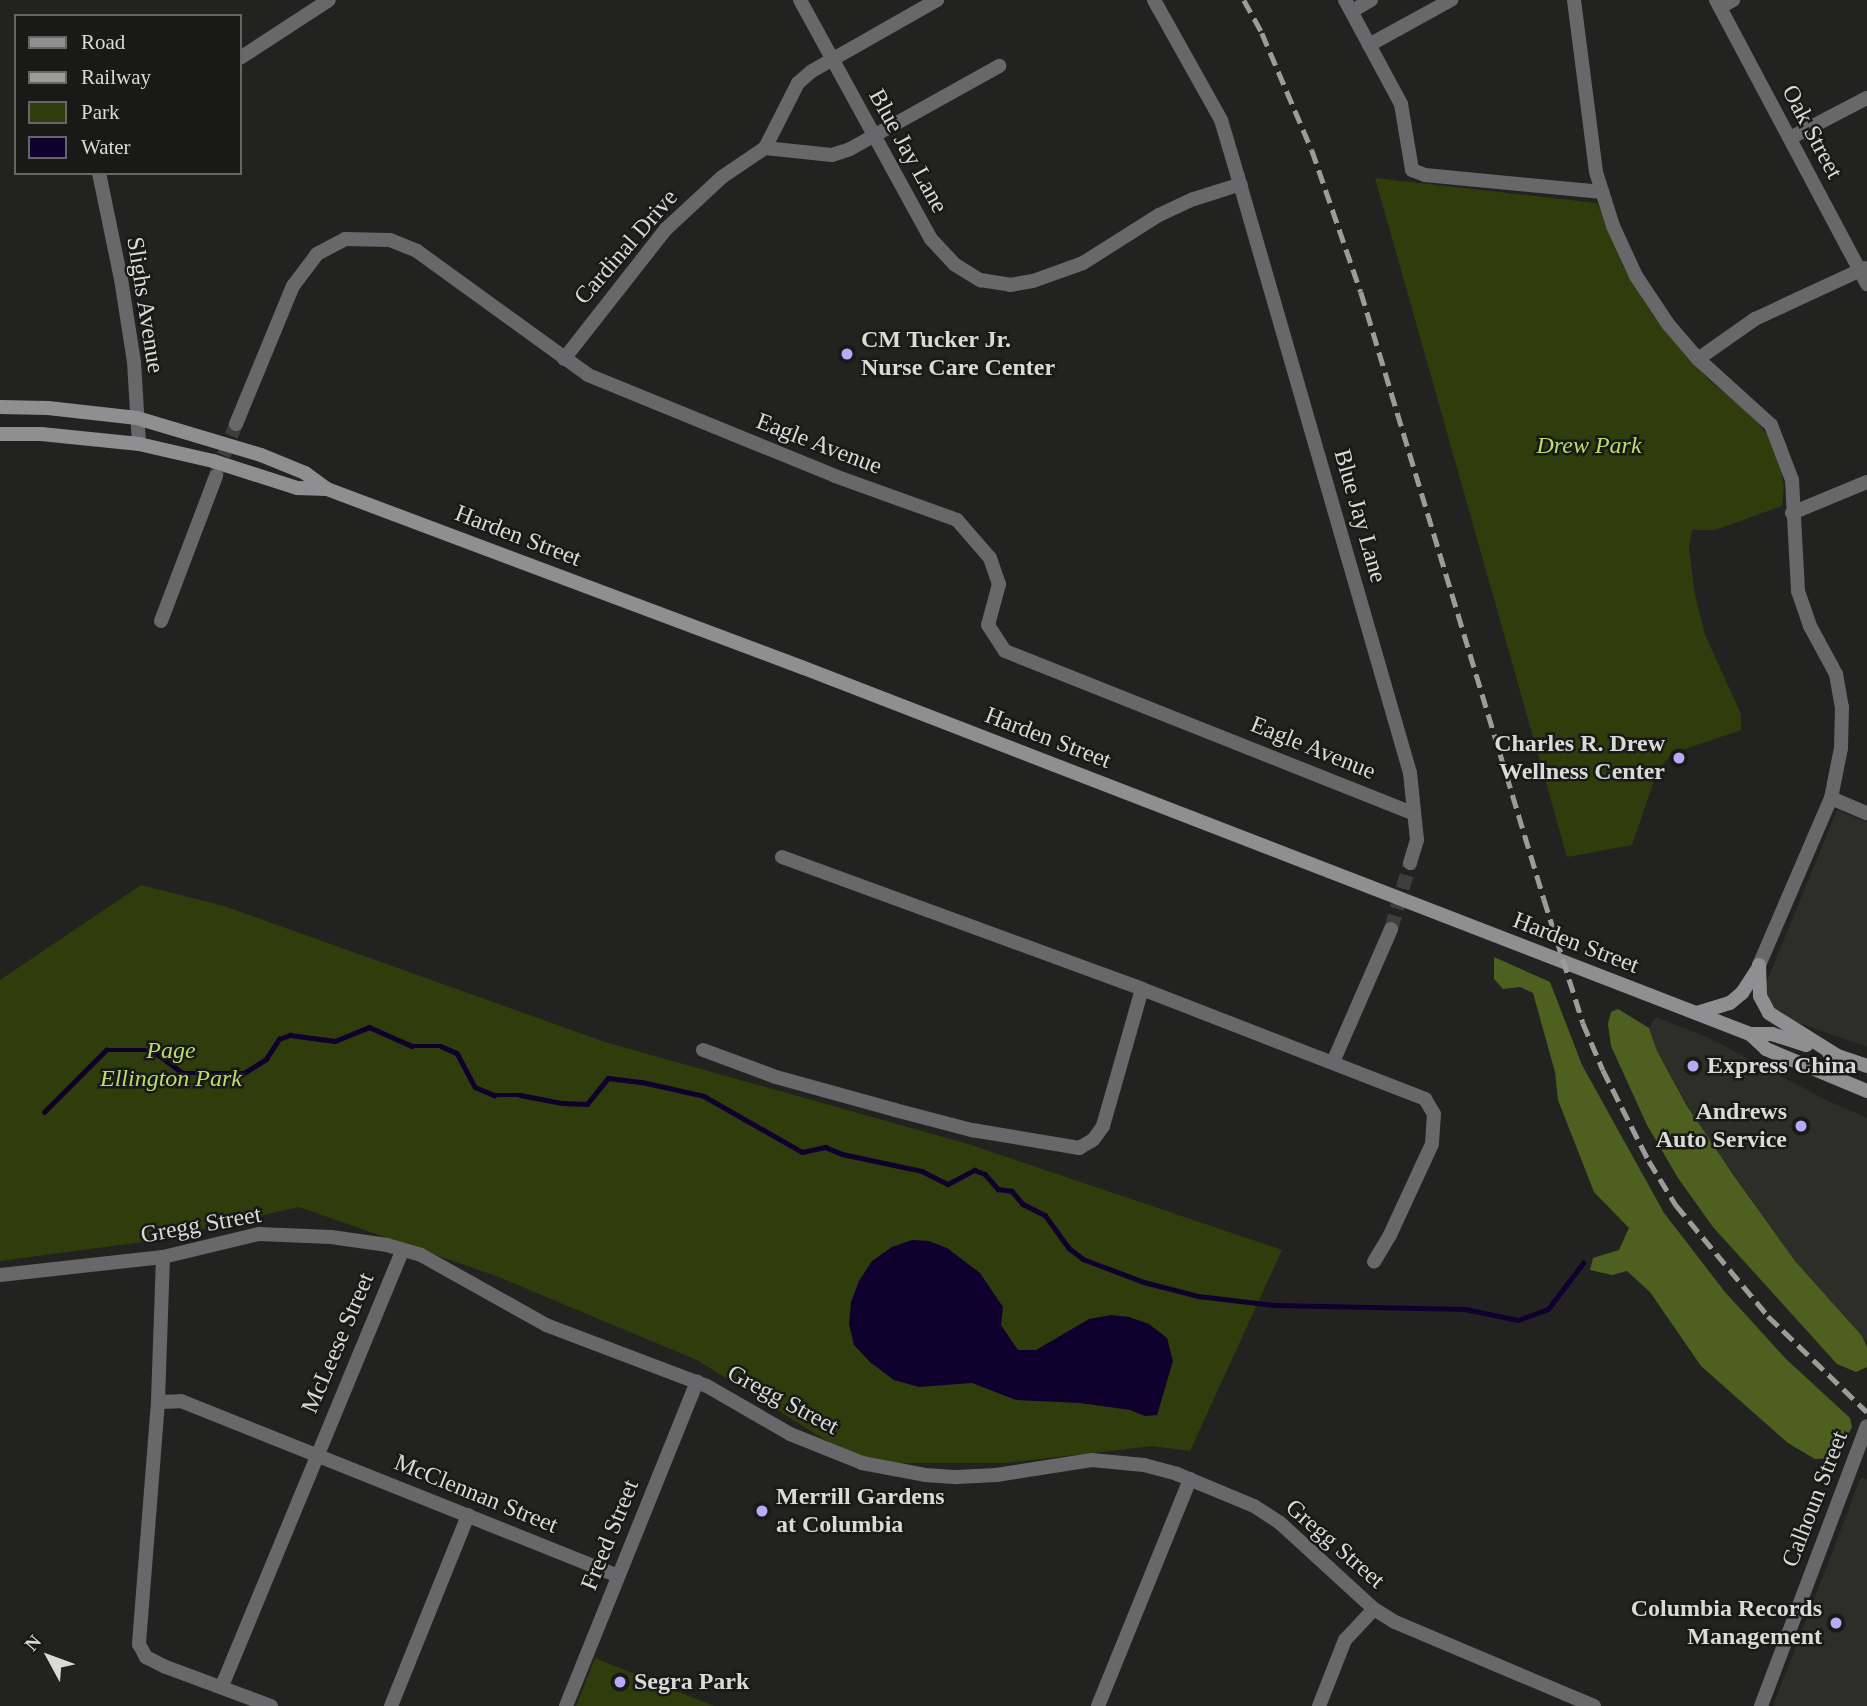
<!DOCTYPE html>
<style>
body{margin:0}
#map{position:relative;width:1867px;height:1706px;overflow:hidden;background:#222320;font-family:Georgia,serif}
div>[style]{position:absolute}
[style*='--x']{left:calc(var(--x)*1px);top:calc(var(--y)*1px);width:calc(var(--w)*1px);rotate:calc(var(--a)*1deg)}
.built>*{inset:0;background:#2c2e27}
.green>*{inset:0;background:#2f3c0b}
.forest>*{inset:0;background:#4e601f}
.water>*{inset:0;background:#10002e}
.stream>*{height:4.5px;margin:-2.25px;padding:0 2.25px;transform-origin:2.25px;border-radius:2.25px;background:#10002e}
.minor-tunnel>*{height:14px;margin-top:-7px;transform-origin:0;background:repeating-linear-gradient(90deg,#3e3e3c 0 14px,transparent 0 21px)}
.minor>*{height:14px;margin:-7px;padding:0 7px;transform-origin:7px;border-radius:7px;background:#686769}
.tertiary>*{height:14px;margin:-7px;padding:0 7px;transform-origin:7px;border-radius:7px;background:#686769}
.secondary>*{height:14px;margin:-7px;padding:0 7px;transform-origin:7px;border-radius:7px;background:#8f8f91}
.rail>*{height:4.5px;margin-top:-2.25px;transform-origin:0;background:repeating-linear-gradient(90deg,#9c9c9a 0 14px,transparent 0 21px)}
.dots>*{width:19px;height:19px;translate:-50% -50%;box-sizing:border-box;border:4px solid #191a17;border-radius:50%}
span{translate:-50% -50%;white-space:nowrap;text-align:center;line-height:1.15;-webkit-text-stroke:5px #191a17;paint-order:stroke}
.street-label{font-size:24px;color:#dadad8}
.poi-label{font-size:24px;color:#dadad8;font-weight:700}
.left{translate:0 -50%;text-align:left}
.right{translate:-100% -50%;text-align:right}
.park-label{font-size:24px;color:#bbdd6c;font-style:italic}
.legend{position:absolute;left:14px;top:14px;width:228px;height:161px;box-sizing:border-box;background:#191a17;border:2px solid #666764;margin:0;padding:9px 12px;list-style:none;font-size:21px;color:#dadad8}
.legend li{display:flex;align-items:center;gap:14px;height:35px}
.legend b{width:35px;border:2px solid #666764}
.north{position:absolute;left:14px;top:1622px;width:70px;height:70px;-webkit-text-stroke:5px #191a17;paint-order:stroke;rotate:311deg;font-size:19px;font-weight:700;line-height:28px;text-align:center;color:#dadad8}
.north::after{content:'';display:block;margin:auto;width:24px;height:32px;background:#dadad8;clip-path:polygon(50% 0,100% 100%,50% 72%,0 100%)}
</style>
<div id="map">
<div class="built">
<div style="clip-path:polygon(1837px 810px,1867px 822px,1867px 1047px,1776px 1015px,1764px 988px)"></div>
<div style="clip-path:polygon(1656px 1017px,1709px 1038px,1826px 1100px,1867px 1118px,1867px 1345px,1862px 1336px,1795px 1261px,1700px 1127px,1657px 1051px,1649px 1028px)"></div>
<div style="clip-path:polygon(1861px 1477px,1867px 1479px,1867px 1706px,1773px 1706px)"></div>
</div>
<div class="green">
<div style="clip-path:polygon(1375px 178px,1597px 203px,1623px 266px,1654px 317px,1708px 379px,1753px 417px,1770px 438px,1780px 464px,1784px 487px,1782px 506px,1715px 530px,1692px 530px,1689px 548px,1695px 595px,1705px 635px,1741px 714px,1741px 730px,1673px 753px,1658px 769px,1632px 845px,1567px 857px)"></div>
<div style="clip-path:polygon(141px 885px,224px 906px,605px 1042px,968px 1144px,1282px 1250px,1190px 1451px,1152px 1446px,1005px 1463px,862px 1463px,697px 1360px,496px 1276px,299px 1207px,150px 1241px,0 1261px,0 980px)"></div>
<div style="clip-path:polygon(595px 1658px,714px 1706px,576px 1706px)"></div>
</div>
<div class="forest">
<div style="clip-path:polygon(1494px 957px,1550px 982px,1582px 1065px,1664px 1213px,1725px 1292px,1786px 1359px,1850px 1418px,1852px 1427px,1836px 1458px,1815px 1459px,1788px 1443px,1701px 1366px,1650px 1292px,1627px 1271px,1612px 1275px,1590px 1270px,1593px 1258px,1619px 1250px,1629px 1228px,1594px 1192px,1558px 1100px,1555px 1072px,1533px 993px,1520px 987px,1503px 989px,1494px 979px)"></div>
<div style="clip-path:polygon(1618px 1009px,1649px 1028px,1657px 1051px,1687px 1106px,1734px 1176px,1795px 1261px,1862px 1336px,1867px 1347px,1867px 1367px,1856px 1372px,1837px 1364px,1713px 1227px,1678px 1178px,1647px 1125px,1611px 1046px,1608px 1024px,1611px 1012px)"></div>
</div>
<div class="water">
<div style="clip-path:polygon(912px 1240px,929px 1241px,947px 1248px,980px 1273px,1003px 1307px,1001px 1325px,1018px 1350px,1036px 1350px,1089px 1319px,1111px 1315px,1129px 1317px,1149px 1324px,1167px 1338px,1173px 1361px,1157px 1415px,1145px 1416px,1130px 1410px,1080px 1403px,1016px 1400px,972px 1383px,919px 1387px,894px 1380px,871px 1363px,854px 1345px,849px 1324px,851px 1302px,859px 1281px,872px 1261px,892px 1247px)"></div>
</div>
<div class="stream">
<div style="--x:44;--y:1112;--w:88;--a:-45"></div>
<div style="--x:106;--y:1050;--w:46;--a:0"></div>
<div style="--x:152;--y:1050;--w:38;--a:37"></div>
<div style="--x:182;--y:1073;--w:62;--a:0"></div>
<div style="--x:244;--y:1073;--w:26;--a:-32"></div>
<div style="--x:266;--y:1059;--w:24;--a:-57"></div>
<div style="--x:279;--y:1039;--w:12;--a:-20"></div>
<div style="--x:290;--y:1035;--w:45;--a:7.6"></div>
<div style="--x:335;--y:1041;--w:37;--a:-22"></div>
<div style="--x:369;--y:1027;--w:47;--a:23.8"></div>
<div style="--x:412;--y:1046;--w:29;--a:0"></div>
<div style="--x:441;--y:1046;--w:17;--a:24"></div>
<div style="--x:457;--y:1053;--w:38;--a:62"></div>
<div style="--x:475;--y:1087;--w:21;--a:23"></div>
<div style="--x:494;--y:1095;--w:26;--a:0"></div>
<div style="--x:520;--y:1095;--w:43;--a:10.8"></div>
<div style="--x:562;--y:1103;--w:25;--a:2"></div>
<div style="--x:587;--y:1104;--w:33;--a:-51"></div>
<div style="--x:608;--y:1078;--w:34;--a:7"></div>
<div style="--x:642;--y:1082;--w:64;--a:12.7"></div>
<div style="--x:704;--y:1096;--w:113;--a:29.7"></div>
<div style="--x:802;--y:1152;--w:24;--a:-12"></div>
<div style="--x:825;--y:1147;--w:18;--a:22"></div>
<div style="--x:842;--y:1154;--w:82;--a:12"></div>
<div style="--x:922;--y:1171;--w:29;--a:27"></div>
<div style="--x:948;--y:1184;--w:30;--a:-28"></div>
<div style="--x:974;--y:1170;--w:12;--a:20"></div>
<div style="--x:985;--y:1174;--w:20;--a:49"></div>
<div style="--x:998;--y:1189;--w:14;--a:8"></div>
<div style="--x:1012;--y:1191;--w:17;--a:50"></div>
<div style="--x:1023;--y:1204;--w:25;--a:27"></div>
<div style="--x:1045;--y:1215;--w:41;--a:54"></div>
<div style="--x:1069;--y:1248;--w:18;--a:38"></div>
<div style="--x:1083;--y:1259;--w:65;--a:20.7"></div>
<div style="--x:1144;--y:1282;--w:56;--a:14.5"></div>
<div style="--x:1198;--y:1296;--w:78;--a:6.7"></div>
<div style="--x:1275;--y:1305;--w:190;--a:1.2"></div>
<div style="--x:1465;--y:1309;--w:54;--a:11.7"></div>
<div style="--x:1518;--y:1320;--w:32;--a:-20"></div>
<div style="--x:1548;--y:1309;--w:58;--a:-52.7"></div>
</div>
<div class="minor-tunnel">
<div style="--x:216;--y:475;--w:55;--a:-68.6"></div>
<div style="--x:1391;--y:929;--w:69;--a:-73.9"></div>
</div>
<div class="minor">
<div style="--x:800;--y:0;--w:273;--a:61.3"></div>
<div style="--x:931;--y:239;--w:34;--a:47"></div>
<div style="--x:954;--y:264;--w:31;--a:32"></div>
<div style="--x:980;--y:280;--w:30;--a:9"></div>
<div style="--x:1010;--y:285;--w:23;--a:-10"></div>
<div style="--x:1033;--y:281;--w:53;--a:-19.8"></div>
<div style="--x:1083;--y:263;--w:90;--a:-32.3"></div>
<div style="--x:1159;--y:215;--w:38;--a:-25"></div>
<div style="--x:1194;--y:199;--w:49;--a:-17.7"></div>
<div style="--x:1154;--y:0;--w:137;--a:60.8"></div>
<div style="--x:1221;--y:120;--w:59;--a:73.4"></div>
<div style="--x:1238;--y:177;--w:620;--a:73.9"></div>
<div style="--x:1410;--y:773;--w:67;--a:84"></div>
<div style="--x:1417;--y:840;--w:24;--a:107"></div>
<div style="--x:1345;--y:0;--w:118;--a:61.7"></div>
<div style="--x:1401;--y:104;--w:67;--a:80.5"></div>
<div style="--x:1412;--y:170;--w:14;--a:21"></div>
<div style="--x:1425;--y:175;--w:178;--a:5.5"></div>
<div style="--x:1574;--y:0;--w:173;--a:82.7"></div>
<div style="--x:1596;--y:172;--w:57;--a:72.5"></div>
<div style="--x:1613;--y:226;--w:55;--a:65.3"></div>
<div style="--x:1636;--y:276;--w:58;--a:56.3"></div>
<div style="--x:1668;--y:324;--w:46;--a:49.4"></div>
<div style="--x:1698;--y:359;--w:98;--a:42.1"></div>
<div style="--x:1771;--y:425;--w:59;--a:69.1"></div>
<div style="--x:1792;--y:480;--w:111;--a:86.9"></div>
<div style="--x:1798;--y:591;--w:37;--a:71"></div>
<div style="--x:1810;--y:626;--w:55;--a:61.6"></div>
<div style="--x:1836;--y:674;--w:34;--a:80"></div>
<div style="--x:1842;--y:707;--w:41;--a:91.4"></div>
<div style="--x:1841;--y:748;--w:51;--a:101.3"></div>
<div style="--x:1831;--y:798;--w:182;--a:113.3"></div>
<div style="--x:1716;--y:0;--w:322;--a:62"></div>
<div style="--x:1720;--y:7;--w:15;--a:-28"></div>
<div style="--x:1352;--y:11;--w:22;--a:-30"></div>
<div style="--x:1369;--y:45;--w:94;--a:-28.8"></div>
<div style="--x:1790;--y:138;--w:87;--a:-27.5"></div>
<div style="--x:765;--y:148;--w:67;--a:6"></div>
<div style="--x:832;--y:155;--w:19;--a:-18"></div>
<div style="--x:850;--y:149;--w:171;--a:-29.1"></div>
<div style="--x:564;--y:359;--w:165;--a:-51.9"></div>
<div style="--x:666;--y:229;--w:76;--a:-42.9"></div>
<div style="--x:722;--y:177;--w:52;--a:-34"></div>
<div style="--x:765;--y:148;--w:73;--a:-63.1"></div>
<div style="--x:798;--y:83;--w:18;--a:-41"></div>
<div style="--x:812;--y:71;--w:144;--a:-29.6"></div>
<div style="--x:1698;--y:359;--w:70;--a:-35.1"></div>
<div style="--x:1755;--y:319;--w:121;--a:-24.9"></div>
<div style="--x:236;--y:424;--w:149;--a:-67.6"></div>
<div style="--x:293;--y:286;--w:40;--a:-53"></div>
<div style="--x:317;--y:254;--w:32;--a:-28"></div>
<div style="--x:345;--y:239;--w:45;--a:1.3"></div>
<div style="--x:390;--y:240;--w:29;--a:22"></div>
<div style="--x:417;--y:251;--w:211;--a:35.9"></div>
<div style="--x:588;--y:375;--w:267;--a:22.2"></div>
<div style="--x:835;--y:476;--w:130;--a:19.8"></div>
<div style="--x:957;--y:520;--w:50;--a:49"></div>
<div style="--x:990;--y:558;--w:28;--a:71"></div>
<div style="--x:999;--y:584;--w:42;--a:105"></div>
<div style="--x:988;--y:625;--w:31;--a:57"></div>
<div style="--x:1005;--y:651;--w:439;--a:21.7"></div>
<div style="--x:1792;--y:513;--w:81;--a:-22.5"></div>
<div style="--x:161;--y:621;--w:155;--a:-69.2"></div>
<div style="--x:1831;--y:798;--w:39;--a:23"></div>
<div style="--x:782;--y:857;--w:383;--a:20.1"></div>
<div style="--x:1142;--y:989;--w:304;--a:21.2"></div>
<div style="--x:1425;--y:1099;--w:17;--a:59"></div>
<div style="--x:1434;--y:1114;--w:30;--a:94"></div>
<div style="--x:1432;--y:1144;--w:100;--a:114.8"></div>
<div style="--x:1390;--y:1235;--w:31;--a:121"></div>
<div style="--x:703;--y:1050;--w:78;--a:20.3"></div>
<div style="--x:776;--y:1077;--w:123;--a:15.5"></div>
<div style="--x:895;--y:1110;--w:80;--a:14.6"></div>
<div style="--x:972;--y:1130;--w:109;--a:9.5"></div>
<div style="--x:1079;--y:1148;--w:16;--a:-30"></div>
<div style="--x:1093;--y:1140;--w:17;--a:-54"></div>
<div style="--x:1103;--y:1126;--w:142;--a:-74.1"></div>
<div style="--x:1333;--y:1062;--w:145;--a:-66.4"></div>
<div style="--x:163;--y:1257;--w:145;--a:92"></div>
<div style="--x:158;--y:1402;--w:243;--a:94.5"></div>
<div style="--x:139;--y:1644;--w:15;--a:62"></div>
<div style="--x:146;--y:1657;--w:22;--a:27"></div>
<div style="--x:166;--y:1667;--w:112;--a:20.4"></div>
<div style="--x:0;--y:1275;--w:164;--a:-6.3"></div>
<div style="--x:163;--y:1257;--w:99;--a:-13.5"></div>
<div style="--x:259;--y:1234;--w:72;--a:2.4"></div>
<div style="--x:331;--y:1237;--w:57;--a:8.1"></div>
<div style="--x:387;--y:1245;--w:35;--a:16"></div>
<div style="--x:421;--y:1255;--w:143;--a:29.2"></div>
<div style="--x:546;--y:1325;--w:172;--a:20.8"></div>
<div style="--x:707;--y:1386;--w:96;--a:30"></div>
<div style="--x:790;--y:1434;--w:78;--a:21.9"></div>
<div style="--x:862;--y:1463;--w:64;--a:10.8"></div>
<div style="--x:925;--y:1475;--w:32;--a:4"></div>
<div style="--x:957;--y:1477;--w:39;--a:-3"></div>
<div style="--x:996;--y:1475;--w:97;--a:-8.9"></div>
<div style="--x:1092;--y:1460;--w:52;--a:5.5"></div>
<div style="--x:1144;--y:1465;--w:34;--a:15"></div>
<div style="--x:1177;--y:1474;--w:83;--a:22.6"></div>
<div style="--x:1254;--y:1506;--w:30;--a:33"></div>
<div style="--x:1279;--y:1522;--w:129;--a:42.5"></div>
<div style="--x:1374;--y:1609;--w:25;--a:32"></div>
<div style="--x:1395;--y:1622;--w:216;--a:22.9"></div>
<div style="--x:158;--y:1402;--w:23;--a:-2"></div>
<div style="--x:181;--y:1401;--w:471;--a:21.8"></div>
<div style="--x:222;--y:1686;--w:472;--a:-67.5"></div>
<div style="--x:391;--y:1706;--w:206;--a:-68"></div>
<div style="--x:566;--y:1706;--w:350;--a:-68"></div>
<div style="--x:1098;--y:1706;--w:245;--a:-67.9"></div>
<div style="--x:1319;--y:1706;--w:71;--a:-68.5"></div>
<div style="--x:1345;--y:1640;--w:42;--a:-46.9"></div>
</div>
<div class="tertiary">
<div style="--x:240;--y:58;--w:106;--a:-33.1"></div>
<div style="--x:99;--y:173;--w:108;--a:78.3"></div>
<div style="--x:121;--y:279;--w:84;--a:81.1"></div>
<div style="--x:134;--y:362;--w:82;--a:86.5"></div>
<div style="--x:1761;--y:1706;--w:299;--a:-69.3"></div>
</div>
<div class="secondary">
<div style="--x:0;--y:407;--w:48;--a:1.2"></div>
<div style="--x:48;--y:408;--w:90;--a:6.4"></div>
<div style="--x:137;--y:418;--w:129;--a:16.6"></div>
<div style="--x:261;--y:455;--w:48;--a:22.2"></div>
<div style="--x:305;--y:473;--w:27;--a:36"></div>
<div style="--x:327;--y:489;--w:509;--a:20.57"></div>
<div style="--x:804;--y:668;--w:1014;--a:21.15"></div>
<div style="--x:1750;--y:1034;--w:22;--a:43"></div>
<div style="--x:1766;--y:1049;--w:109;--a:22.6"></div>
<div style="--x:0;--y:434;--w:41;--a:0"></div>
<div style="--x:41;--y:434;--w:99;--a:5.8"></div>
<div style="--x:139;--y:444;--w:76;--a:12.9"></div>
<div style="--x:213;--y:461;--w:88;--a:17.8"></div>
<div style="--x:297;--y:488;--w:30;--a:2"></div>
<div style="--x:1759;--y:965;--w:31;--a:88"></div>
<div style="--x:1760;--y:996;--w:19;--a:62"></div>
<div style="--x:1769;--y:1013;--w:79;--a:32.1"></div>
<div style="--x:1697;--y:1013;--w:34;--a:-17"></div>
<div style="--x:1730;--y:1003;--w:16;--a:-40"></div>
<div style="--x:1742;--y:993;--w:31;--a:-57"></div>
<div style="--x:1750;--y:1034;--w:22;--a:0"></div>
<div style="--x:1772;--y:1034;--w:36;--a:18"></div>
<div style="--x:1829;--y:1053;--w:40;--a:18.9"></div>
</div>
<div class="rail">
<div style="--x:1244;--y:0;--w:38;--a:61"></div>
<div style="--x:1262;--y:33;--w:127;--a:66.9"></div>
<div style="--x:1312;--y:150;--w:150;--a:71"></div>
<div style="--x:1361;--y:292;--w:634;--a:73.22"></div>
<div style="--x:1544;--y:899;--w:130;--a:72.5"></div>
<div style="--x:1583;--y:1023;--w:51;--a:66.9"></div>
<div style="--x:1603;--y:1070;--w:102;--a:63.2"></div>
<div style="--x:1649;--y:1161;--w:52;--a:58.5"></div>
<div style="--x:1676;--y:1205;--w:144;--a:50.3"></div>
<div style="--x:1768;--y:1316;--w:138;--a:44.1"></div>
</div>
<div class="dots">
<div style="left:847px;top:354px;background:#b9aaf7"></div>
<div style="left:1679px;top:758px;background:#b9aaf7"></div>
<div style="left:1693px;top:1066px;background:#b9aaf7"></div>
<div style="left:1801px;top:1126px;background:#b9aaf7"></div>
<div style="left:762px;top:1511px;background:#b9aaf7"></div>
<div style="left:1836px;top:1623px;background:#b9aaf7"></div>
<div style="left:620px;top:1682px;background:#b9aaf7"></div>
</div>
<div class="street-label">
<span style="left:1812px;top:132px;rotate:62deg">Oak Street</span>
<span style="left:908px;top:151px;rotate:61deg">Blue Jay Lane</span>
<span style="left:626px;top:247px;rotate:-49deg">Cardinal Drive</span>
<span style="left:145px;top:305px;rotate:81deg">Slighs Avenue</span>
<span style="left:819px;top:444px;rotate:21deg">Eagle Avenue</span>
<span style="left:1360px;top:516px;rotate:74deg">Blue Jay Lane</span>
<span style="left:518px;top:536px;rotate:21deg">Harden Street</span>
<span style="left:1048px;top:738px;rotate:21deg">Harden Street</span>
<span style="left:1313px;top:748px;rotate:22deg">Eagle Avenue</span>
<span style="left:1576px;top:943px;rotate:21deg">Harden Street</span>
<span style="left:201px;top:1225px;rotate:-10deg">Gregg Street</span>
<span style="left:338px;top:1343px;rotate:-67deg">McLeese Street</span>
<span style="left:783px;top:1400px;rotate:28deg">Gregg Street</span>
<span style="left:476px;top:1494px;rotate:22deg">McClennan Street</span>
<span style="left:1815px;top:1499px;rotate:-69deg">Calhoun Street</span>
<span style="left:610px;top:1535px;rotate:-68deg">Freed Street</span>
<span style="left:1335px;top:1544px;rotate:41deg">Gregg Street</span>
</div>
<div class="poi-label">
<span class="left" style="left:861px;top:354px">CM Tucker Jr.<br>Nurse Care Center</span>
<span class="right" style="left:1665px;top:758px">Charles R. Drew<br>Wellness Center</span>
<span class="left" style="left:1707px;top:1066px">Express China</span>
<span class="right" style="left:1787px;top:1126px">Andrews<br>Auto Service</span>
<span class="left" style="left:776px;top:1511px">Merrill Gardens<br>at Columbia</span>
<span class="right" style="left:1822px;top:1623px">Columbia Records<br>Management</span>
<span class="left" style="left:634px;top:1682px">Segra Park</span>
</div>
<div class="park-label">
<span style="left:1589px;top:446px">Drew Park</span>
<span style="left:171px;top:1065px">Page<br>Ellington Park</span>
</div>
<ul class="legend">
<li><b style="height:9px;background:#8f8f91"></b>Road</li>
<li><b style="height:9px;background:#9c9c9a"></b>Railway</li>
<li><b style="height:19px;background:#2f3c0b"></b>Park</li>
<li><b style="height:19px;background:#10002e"></b>Water</li>
</ul>
<div class="north">N</div>
</div>
